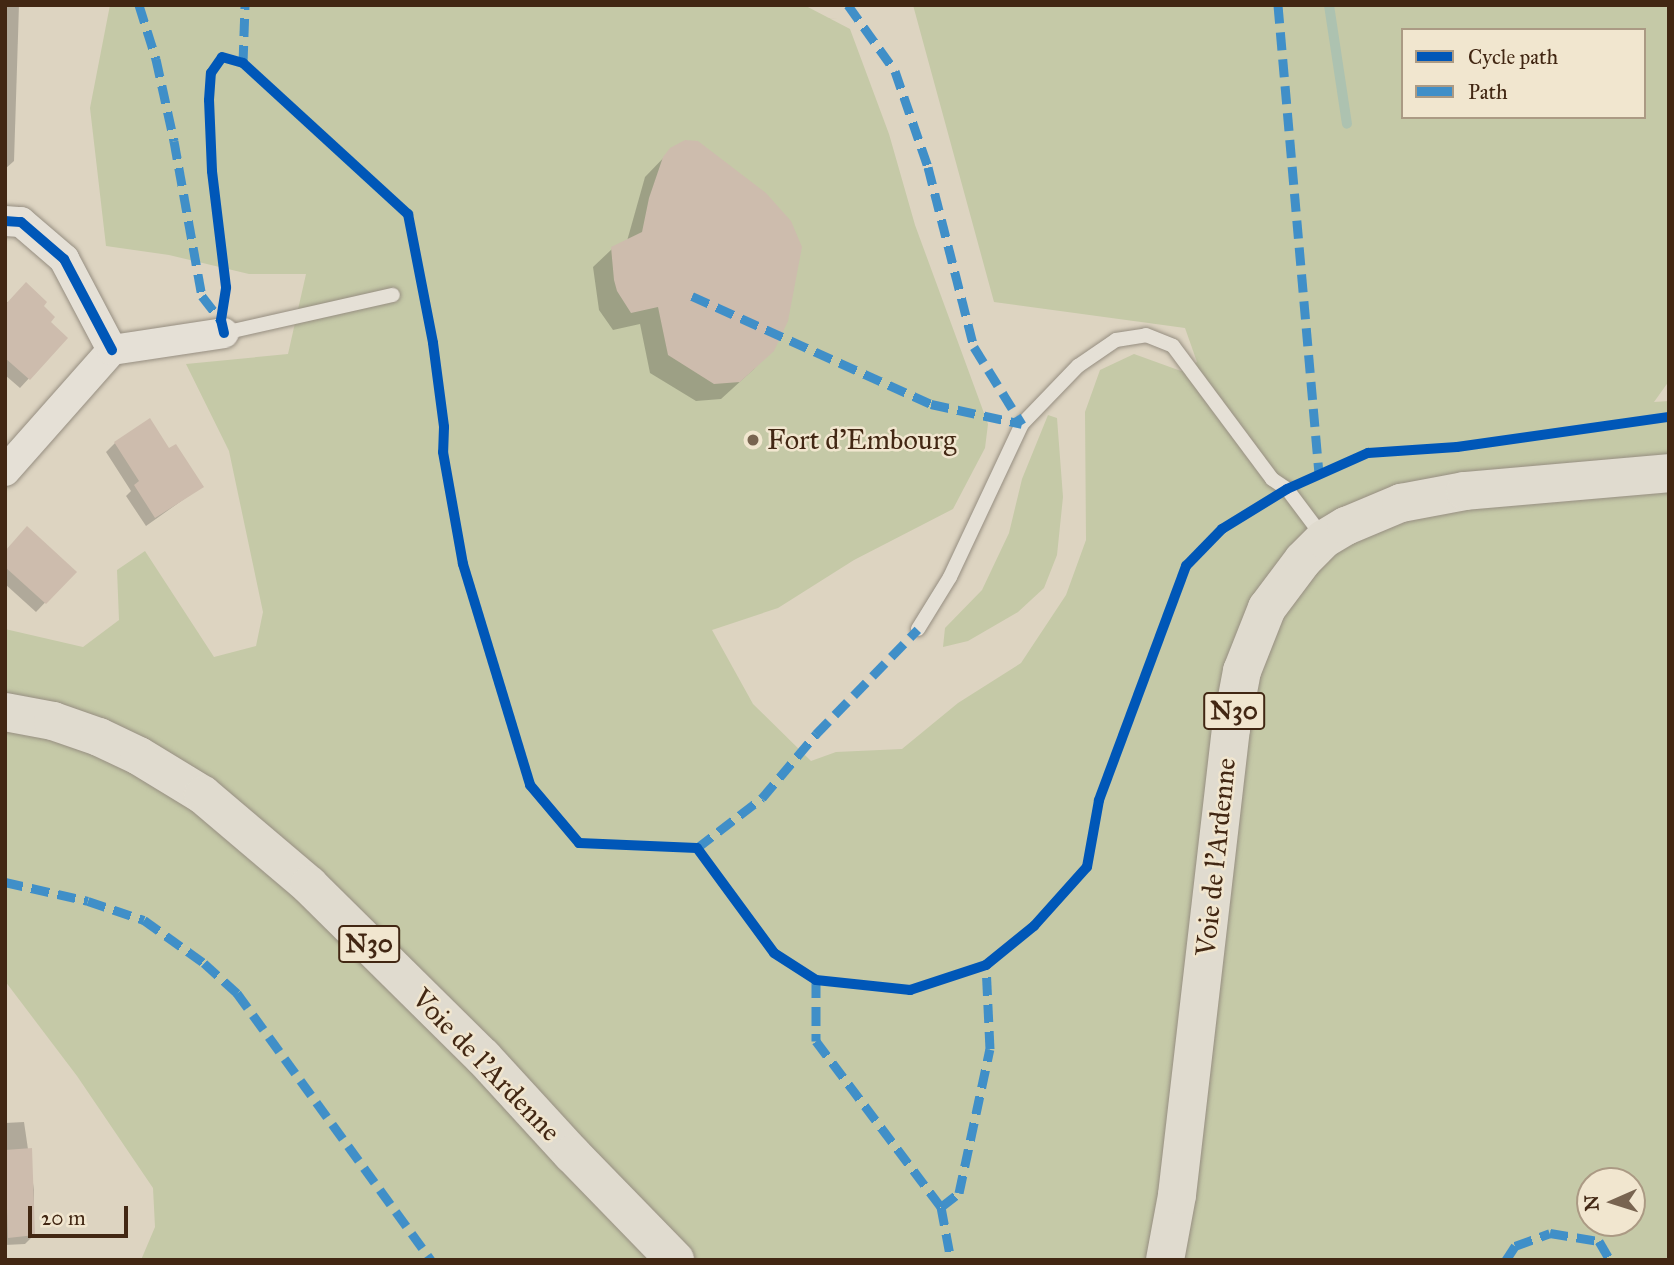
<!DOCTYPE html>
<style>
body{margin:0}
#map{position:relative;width:1674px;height:1265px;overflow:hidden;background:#ddd4c1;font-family:"IM FELL Great Primer",serif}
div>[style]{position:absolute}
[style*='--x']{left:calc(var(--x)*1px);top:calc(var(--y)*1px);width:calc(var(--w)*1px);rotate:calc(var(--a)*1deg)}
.green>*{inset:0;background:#c5c9a7}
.shadow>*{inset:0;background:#0003}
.stream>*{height:10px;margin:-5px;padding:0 5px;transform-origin:5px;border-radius:5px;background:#adc2b0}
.building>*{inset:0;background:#cdbcad}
.roads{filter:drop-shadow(0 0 2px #968e81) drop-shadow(0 0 2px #968e81)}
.lane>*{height:14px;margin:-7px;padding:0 7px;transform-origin:7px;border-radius:7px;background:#e5e0d6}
.street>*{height:30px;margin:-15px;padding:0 15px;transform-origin:15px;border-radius:15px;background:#e5e0d6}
.primary>*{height:38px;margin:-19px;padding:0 19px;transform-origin:19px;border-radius:19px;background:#e0dbcf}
.quiet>*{height:9px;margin-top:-4.5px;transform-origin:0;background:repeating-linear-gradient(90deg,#408fc8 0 18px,transparent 0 27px)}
.cycleway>*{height:10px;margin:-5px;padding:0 5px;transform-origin:5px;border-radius:5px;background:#0057b8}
.dots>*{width:19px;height:19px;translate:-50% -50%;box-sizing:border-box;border:4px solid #f1e6cf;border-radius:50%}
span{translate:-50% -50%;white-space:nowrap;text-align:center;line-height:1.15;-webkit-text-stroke:5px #f1e6cf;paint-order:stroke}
.shield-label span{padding:2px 5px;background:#f1e6cf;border:2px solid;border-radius:5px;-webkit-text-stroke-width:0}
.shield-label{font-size:26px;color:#422713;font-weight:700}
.poi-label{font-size:28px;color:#422713}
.left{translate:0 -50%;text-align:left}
.street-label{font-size:28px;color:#422713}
.frame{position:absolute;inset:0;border:7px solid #422713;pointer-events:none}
.legend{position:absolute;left:1401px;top:28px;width:245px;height:91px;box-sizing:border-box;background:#f1e6cf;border:2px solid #ab9a84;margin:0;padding:9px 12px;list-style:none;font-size:21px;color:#422713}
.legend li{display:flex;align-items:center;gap:14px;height:35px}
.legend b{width:35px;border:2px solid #ab9a84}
.north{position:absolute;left:1576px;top:1167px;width:70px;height:70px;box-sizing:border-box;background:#f1e6cf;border:2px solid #ab9a84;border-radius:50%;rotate:267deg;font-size:19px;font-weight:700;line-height:28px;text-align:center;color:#422713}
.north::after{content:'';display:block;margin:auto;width:24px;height:32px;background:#786450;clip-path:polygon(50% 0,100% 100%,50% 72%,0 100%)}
.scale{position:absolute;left:28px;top:1206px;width:100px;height:32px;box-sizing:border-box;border:4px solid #422713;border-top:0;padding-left:9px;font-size:21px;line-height:24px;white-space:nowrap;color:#422713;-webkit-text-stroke:5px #f1e6cf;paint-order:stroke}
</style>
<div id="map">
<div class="green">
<div style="clip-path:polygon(evenodd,110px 5px,804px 5px,850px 29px,889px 134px,915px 225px,988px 424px,985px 448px,953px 509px,854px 560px,778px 608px,712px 630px,753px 704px,811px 761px,836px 752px,902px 749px,958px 703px,1021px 663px,1066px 595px,1086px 540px,1085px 412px,1100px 370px,1134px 354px,1181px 371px,1197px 362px,1185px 328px,994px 302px,913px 5px,1669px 5px,1669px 381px,1654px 402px,1669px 401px,1669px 1260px,141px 1260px,155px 1227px,153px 1188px,77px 1076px,5px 981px,5px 629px,83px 647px,119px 620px,117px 570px,145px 551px,214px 657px,256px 646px,263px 612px,229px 451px,186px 364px,288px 354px,306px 274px,249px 274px,169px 255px,106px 246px,90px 108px,110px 5px,1403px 30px,1644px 30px,1644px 117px,1403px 117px,1403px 30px,110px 5px,1590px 1181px,1632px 1181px,1632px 1223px,1590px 1223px,1590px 1181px)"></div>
<div style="clip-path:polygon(1048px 415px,1057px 418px,1063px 497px,1057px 555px,1044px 588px,1018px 612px,968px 641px,943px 647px,945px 628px,982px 590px,1009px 533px,1022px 479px)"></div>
</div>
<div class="shadow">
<div style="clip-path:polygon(5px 5px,19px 5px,14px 161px,5px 169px)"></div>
<div style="clip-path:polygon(671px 150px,800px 248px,786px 320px,754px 369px,721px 399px,696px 401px,650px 373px,640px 324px,613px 330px,599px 310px,593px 267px,612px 249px,627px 241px,645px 177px)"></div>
<div style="clip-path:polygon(5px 302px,41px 306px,48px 322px,66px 338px,20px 388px,5px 375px)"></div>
<div style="clip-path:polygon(115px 443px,169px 450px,201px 487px,146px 526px,126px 496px,131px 491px,106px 452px)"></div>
<div style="clip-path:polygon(5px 552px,74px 572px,36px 612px,5px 584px)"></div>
<div style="clip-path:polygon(24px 1122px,34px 1190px,34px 1235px,25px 1244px,5px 1245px,5px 1123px)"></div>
</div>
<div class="stream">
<div style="--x:1329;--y:5;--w:120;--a:81.4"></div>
</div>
<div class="building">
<div style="clip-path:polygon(685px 140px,698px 141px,766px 193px,791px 221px,802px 247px,788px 321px,774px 351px,740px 382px,714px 384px,668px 355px,658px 307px,631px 313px,617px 291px,614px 280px,611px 247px,642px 232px,649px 198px,663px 157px,670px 148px)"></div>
<div style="clip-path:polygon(26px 282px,47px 302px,44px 306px,55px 317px,51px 322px,68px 338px,30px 380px,5px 358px,5px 305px)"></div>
<div style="clip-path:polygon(150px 418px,169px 448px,176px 444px,204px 487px,155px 518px,134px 485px,139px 481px,114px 442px)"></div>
<div style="clip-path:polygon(27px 526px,77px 572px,46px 604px,5px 567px,5px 551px)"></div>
<div style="clip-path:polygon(32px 1148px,35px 1235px,8px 1238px,5px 1150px)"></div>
</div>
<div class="roads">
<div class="lane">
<div style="--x:224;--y:333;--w:173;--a:-12.7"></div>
<div style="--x:918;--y:629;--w:61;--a:-58.4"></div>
<div style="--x:950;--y:577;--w:169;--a:-64.8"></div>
<div style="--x:1022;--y:424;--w:81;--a:-46"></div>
<div style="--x:1078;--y:366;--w:46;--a:-34.4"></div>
<div style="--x:1116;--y:340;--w:30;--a:-9"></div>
<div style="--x:1146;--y:335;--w:29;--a:22"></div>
<div style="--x:1173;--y:346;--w:166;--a:53.3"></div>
<div style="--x:1272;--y:479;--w:18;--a:34"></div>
<div style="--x:1287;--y:489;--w:60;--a:53.1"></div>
</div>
<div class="street">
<div style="--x:5;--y:221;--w:16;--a:4"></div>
<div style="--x:21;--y:222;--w:57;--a:40.7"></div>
<div style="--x:64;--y:259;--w:103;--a:62.2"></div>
<div style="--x:5;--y:471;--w:162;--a:-48.5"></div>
<div style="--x:112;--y:350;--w:113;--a:-8.6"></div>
</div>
<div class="primary">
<div style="--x:5;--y:712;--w:49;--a:10.6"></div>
<div style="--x:53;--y:721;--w:49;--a:19.2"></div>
<div style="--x:99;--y:737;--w:44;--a:25.4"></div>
<div style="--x:139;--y:756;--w:75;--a:31.4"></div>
<div style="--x:203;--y:795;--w:139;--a:40.3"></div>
<div style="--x:309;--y:885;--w:245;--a:44.7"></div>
<div style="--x:483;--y:1057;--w:132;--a:47.5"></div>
<div style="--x:572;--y:1154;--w:148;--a:45.8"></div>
<div style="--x:1165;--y:1260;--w:66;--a:-79.5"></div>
<div style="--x:1177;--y:1195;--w:469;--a:-83.4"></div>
<div style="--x:1231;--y:729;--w:59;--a:-79.3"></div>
<div style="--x:1242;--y:671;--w:68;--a:-68.4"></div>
<div style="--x:1267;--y:608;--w:60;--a:-53.1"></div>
<div style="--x:1303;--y:560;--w:30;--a:-45"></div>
<div style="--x:1324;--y:539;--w:26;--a:-31"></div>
<div style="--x:1346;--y:526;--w:60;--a:-22.7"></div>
<div style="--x:1401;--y:503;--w:65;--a:-10.6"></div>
<div style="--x:1465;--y:491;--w:205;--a:-5"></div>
</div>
</div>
<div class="quiet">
<div style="--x:139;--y:5;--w:57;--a:72.5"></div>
<div style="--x:156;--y:59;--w:84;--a:77.6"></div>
<div style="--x:174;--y:141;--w:158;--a:79.8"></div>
<div style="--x:202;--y:296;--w:31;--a:52"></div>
<div style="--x:848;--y:5;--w:81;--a:54.5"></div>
<div style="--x:895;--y:71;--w:102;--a:71"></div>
<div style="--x:928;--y:167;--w:186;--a:75.7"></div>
<div style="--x:974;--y:347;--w:91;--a:58.1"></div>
<div style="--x:1278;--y:5;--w:469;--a:85"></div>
<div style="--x:243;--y:63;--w:58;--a:-88"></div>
<div style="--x:692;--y:296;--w:262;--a:24.3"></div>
<div style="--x:931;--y:404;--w:93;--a:12.4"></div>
<div style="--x:697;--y:848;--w:82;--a:-37.6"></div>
<div style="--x:762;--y:798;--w:84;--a:-49.8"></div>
<div style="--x:816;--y:734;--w:146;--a:-45.8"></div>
<div style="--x:5;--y:882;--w:85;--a:12.9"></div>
<div style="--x:88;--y:901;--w:59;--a:18.7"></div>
<div style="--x:144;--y:920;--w:74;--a:35.6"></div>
<div style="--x:204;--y:963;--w:45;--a:42.3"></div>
<div style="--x:237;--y:993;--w:330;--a:54"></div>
<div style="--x:816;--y:980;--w:61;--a:90"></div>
<div style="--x:816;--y:1041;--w:208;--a:53"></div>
<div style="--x:941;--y:1207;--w:54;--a:79.3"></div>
<div style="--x:941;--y:1207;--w:23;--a:-38"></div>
<div style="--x:959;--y:1193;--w:147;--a:-77.9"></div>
<div style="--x:990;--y:1049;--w:84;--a:-92.7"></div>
<div style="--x:1506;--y:1260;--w:17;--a:-57"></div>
<div style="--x:1515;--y:1246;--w:37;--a:-20"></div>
<div style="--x:1550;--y:1233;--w:50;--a:9.3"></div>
<div style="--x:1599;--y:1241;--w:22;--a:60"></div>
</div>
<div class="cycleway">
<div style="--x:5;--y:221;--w:16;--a:4"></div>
<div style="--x:21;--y:222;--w:57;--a:40.7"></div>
<div style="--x:64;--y:259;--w:103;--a:62.2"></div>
<div style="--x:224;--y:333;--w:13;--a:-103"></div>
<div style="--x:221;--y:320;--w:33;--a:-81"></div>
<div style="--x:226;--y:287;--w:117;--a:-96.9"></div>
<div style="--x:212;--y:171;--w:71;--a:-92.4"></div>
<div style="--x:209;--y:100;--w:27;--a:-86"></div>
<div style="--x:211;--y:73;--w:19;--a:-55"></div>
<div style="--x:222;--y:57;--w:22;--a:16"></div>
<div style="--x:243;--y:63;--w:224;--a:42.5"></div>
<div style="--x:408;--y:214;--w:131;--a:79"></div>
<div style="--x:433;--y:343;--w:85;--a:82.5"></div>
<div style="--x:444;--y:427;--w:25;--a:92"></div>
<div style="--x:443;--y:452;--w:114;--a:79.9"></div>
<div style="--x:463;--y:564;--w:231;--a:73.1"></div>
<div style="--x:530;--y:785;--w:76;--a:49.8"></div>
<div style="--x:579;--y:843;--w:118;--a:2.4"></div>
<div style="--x:697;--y:848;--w:130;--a:53.7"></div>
<div style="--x:774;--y:953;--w:50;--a:32.7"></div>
<div style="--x:816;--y:980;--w:95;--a:6.1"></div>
<div style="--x:910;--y:990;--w:80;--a:-18.2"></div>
<div style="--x:986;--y:965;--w:62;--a:-39.1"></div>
<div style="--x:1034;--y:926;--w:79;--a:-48.1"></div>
<div style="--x:1087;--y:867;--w:68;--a:-79.8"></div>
<div style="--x:1099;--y:800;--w:250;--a:-69.6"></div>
<div style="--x:1186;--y:566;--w:52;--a:-45.8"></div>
<div style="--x:1222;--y:529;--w:76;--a:-31.6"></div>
<div style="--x:1287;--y:489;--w:89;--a:-24"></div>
<div style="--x:1368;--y:453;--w:89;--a:-3.9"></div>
<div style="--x:1457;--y:447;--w:214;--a:-8.1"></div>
</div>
<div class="dots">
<div style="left:753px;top:440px;background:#786450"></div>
</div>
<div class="shield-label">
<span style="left:1234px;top:711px">N30</span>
<span style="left:369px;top:944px">N30</span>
</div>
<div class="poi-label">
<span class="left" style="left:767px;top:440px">Fort d'Embourg</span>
</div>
<div class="street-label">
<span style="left:1216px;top:857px;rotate:-84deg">Voie de l'Ardenne</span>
<span style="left:486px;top:1065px;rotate:46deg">Voie de l'Ardenne</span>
</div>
<div class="frame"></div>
<ul class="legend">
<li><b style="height:9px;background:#0057b8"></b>Cycle path</li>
<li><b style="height:9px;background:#408fc8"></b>Path</li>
</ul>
<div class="north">N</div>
<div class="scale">20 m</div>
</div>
